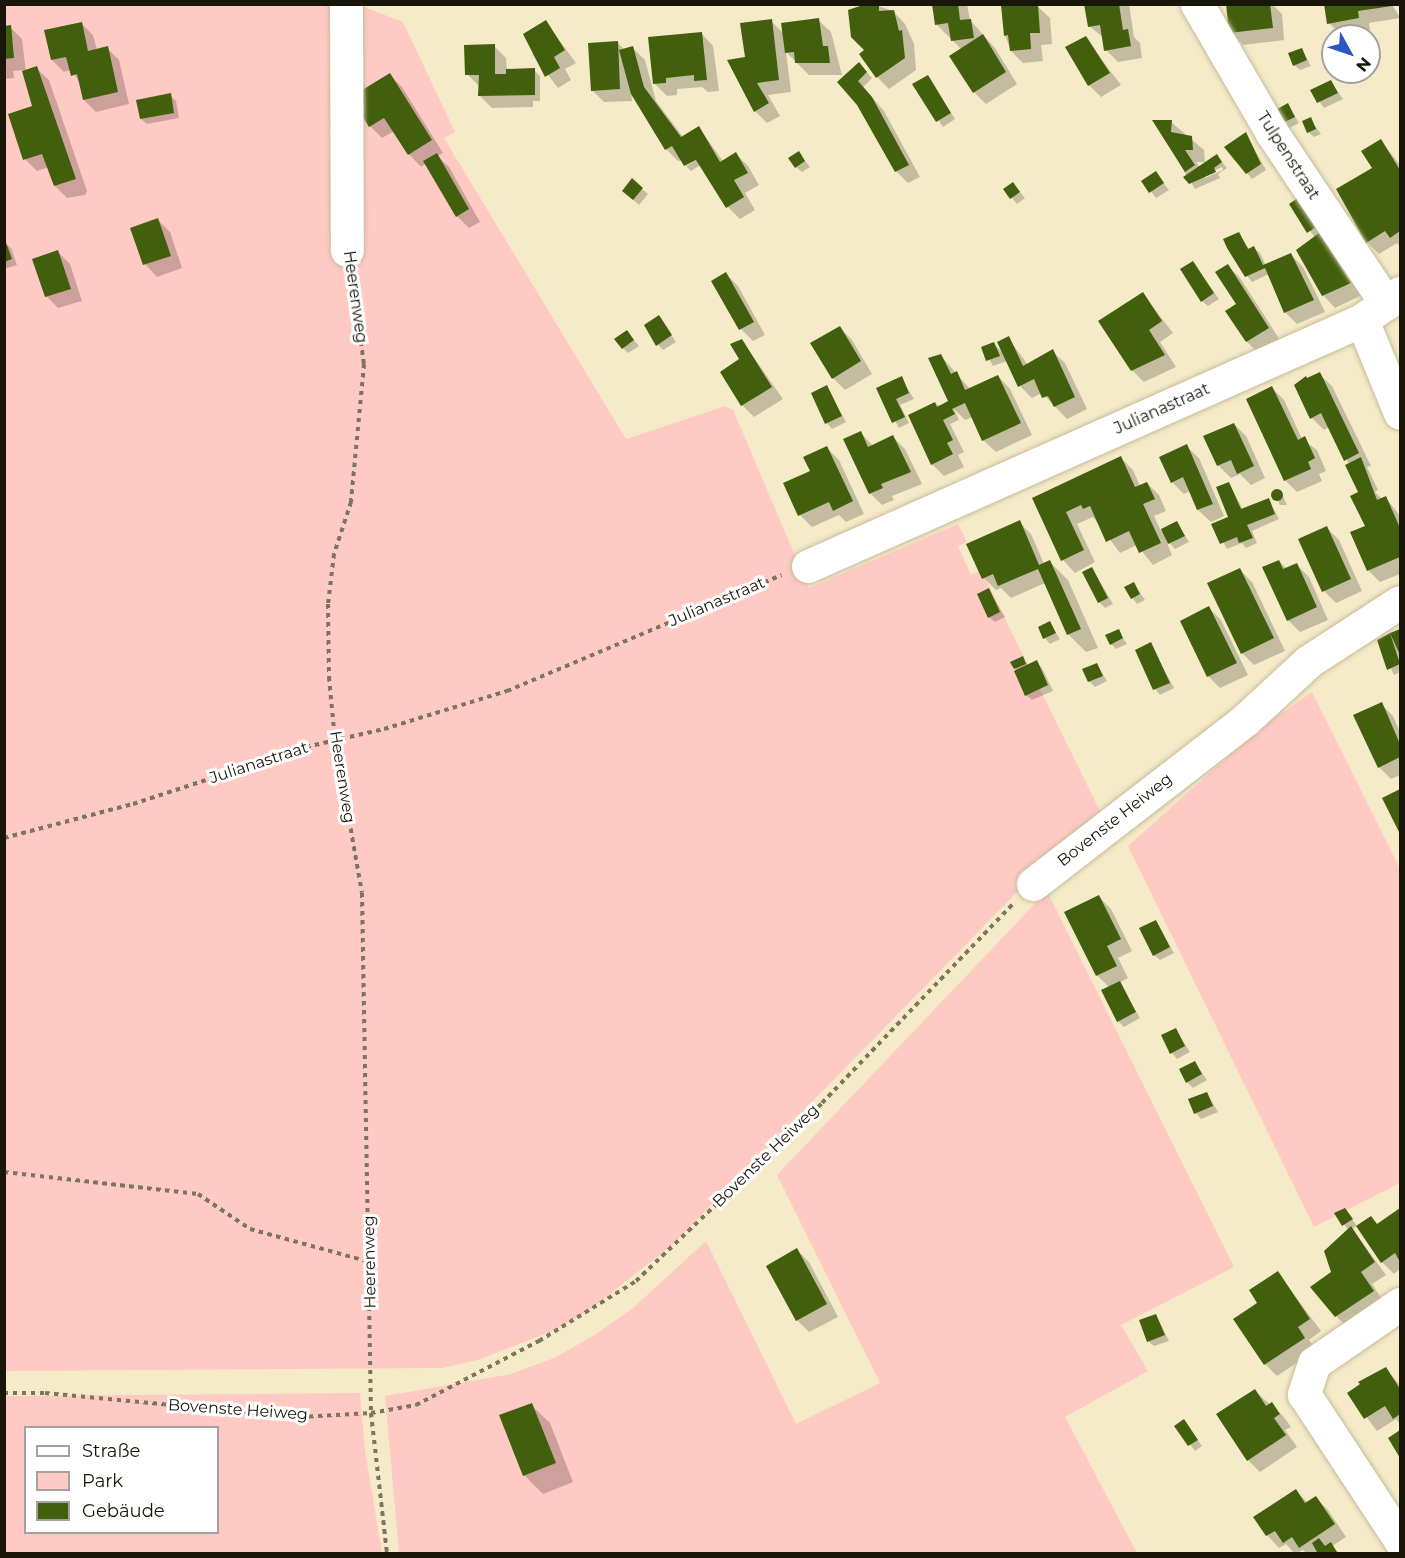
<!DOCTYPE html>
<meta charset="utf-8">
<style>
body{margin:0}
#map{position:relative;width:1405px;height:1558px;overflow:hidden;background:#f6ebc8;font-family:Montserrat,sans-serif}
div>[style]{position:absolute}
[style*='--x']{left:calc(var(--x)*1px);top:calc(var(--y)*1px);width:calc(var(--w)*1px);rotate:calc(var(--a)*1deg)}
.green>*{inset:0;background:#ffcac4}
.shadow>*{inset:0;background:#0003}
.building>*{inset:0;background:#425f0d}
.round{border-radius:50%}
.path>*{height:4px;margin-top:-2px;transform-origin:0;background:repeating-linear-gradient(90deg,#7d765f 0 4.5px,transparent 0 9px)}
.roads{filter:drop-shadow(0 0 2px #c6bc9a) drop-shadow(0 0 2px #c6bc9a)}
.minor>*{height:33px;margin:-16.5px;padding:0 16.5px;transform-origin:16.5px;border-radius:16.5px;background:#fff}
span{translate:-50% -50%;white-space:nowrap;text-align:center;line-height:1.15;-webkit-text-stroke:6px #fff;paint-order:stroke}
.street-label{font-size:16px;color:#191609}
.frame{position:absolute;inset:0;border:6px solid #191609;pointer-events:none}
.legend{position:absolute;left:24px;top:1426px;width:195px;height:108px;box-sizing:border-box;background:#fff;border:2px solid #a3a29d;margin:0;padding:8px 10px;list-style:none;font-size:18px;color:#191609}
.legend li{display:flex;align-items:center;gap:12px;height:30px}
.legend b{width:30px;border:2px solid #a3a29d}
.north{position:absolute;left:1321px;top:24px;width:60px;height:60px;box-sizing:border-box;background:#fff;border:2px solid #a3a29d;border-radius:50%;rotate:130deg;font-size:16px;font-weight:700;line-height:24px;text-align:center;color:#191609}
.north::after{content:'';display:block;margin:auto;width:21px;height:27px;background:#2f55c5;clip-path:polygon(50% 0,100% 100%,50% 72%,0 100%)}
</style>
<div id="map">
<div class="green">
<div style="clip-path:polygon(356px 4px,403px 22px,455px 132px,444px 138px,626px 439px,725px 406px,733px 410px,809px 588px,958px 524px,967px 542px,958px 546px,971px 575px,981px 570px,1102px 815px,1031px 878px,671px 1246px,588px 1311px,555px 1330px,478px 1360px,442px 1368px,5px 1371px,4px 5px)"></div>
<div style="clip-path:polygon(1312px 692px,1400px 869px,1400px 1183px,1314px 1227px,1128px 846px,1259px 729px)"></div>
<div style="clip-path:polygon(1047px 891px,1234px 1267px,1121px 1325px,1148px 1371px,1065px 1417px,1137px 1553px,399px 1553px,385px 1396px,511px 1374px,554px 1358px,593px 1336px,632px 1309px,706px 1241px,796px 1424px,880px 1383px,777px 1175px)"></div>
<div style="clip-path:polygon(evenodd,360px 1393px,365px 1451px,382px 1553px,5px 1553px,5px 1396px,360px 1393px,26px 1428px,218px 1428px,218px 1532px,26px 1532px,26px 1428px)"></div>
</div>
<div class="shadow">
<div style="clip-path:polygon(871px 4px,893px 11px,905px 24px,914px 44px,916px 70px,889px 89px,877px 77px,866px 51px)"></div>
<div style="clip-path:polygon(933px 4px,967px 4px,970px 20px,995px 48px,1017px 84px,986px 104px,974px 92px,962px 50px,936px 24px)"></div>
<div style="clip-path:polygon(1028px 4px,1037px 6px,1050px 18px,1052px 44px,1041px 45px,1043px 61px,1023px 63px,1011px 51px,1005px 35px,1002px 6px)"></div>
<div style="clip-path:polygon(1086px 4px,1129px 4px,1134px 37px,1140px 43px,1142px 58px,1118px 62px,1106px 50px,1104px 38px,1089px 26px)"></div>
<div style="clip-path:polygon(1228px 4px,1272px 4px,1282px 14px,1284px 40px,1243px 45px,1231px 32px)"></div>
<div style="clip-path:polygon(1326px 4px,1392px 4px,1400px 18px,1369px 23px,1370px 30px,1341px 35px,1329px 23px)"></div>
<div style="clip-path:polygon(818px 20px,831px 32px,842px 75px,809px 75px,786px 52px,791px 92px,768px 95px,780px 116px,767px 123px,755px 111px,746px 59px,771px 21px,784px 34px)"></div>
<div style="clip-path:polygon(546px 22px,576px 63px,565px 69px,571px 80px,558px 88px,532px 54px,536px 52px)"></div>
<div style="clip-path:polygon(81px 23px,93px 35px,97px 50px,107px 48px,119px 60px,129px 104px,96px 112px,84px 100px,80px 83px,71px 70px,64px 72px,52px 60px)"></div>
<div style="clip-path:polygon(10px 27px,22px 39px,26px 72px,36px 68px,49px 80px,87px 191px,85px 195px,67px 198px,55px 186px,49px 167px,37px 171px,25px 159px,34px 107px,24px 70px,13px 71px,14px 78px,4px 79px,4px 28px)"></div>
<div style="clip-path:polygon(701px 33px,713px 46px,719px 91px,708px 92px,702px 87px,677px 89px,677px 95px,667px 96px,655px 84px)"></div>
<div style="clip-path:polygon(1085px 38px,1121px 85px,1101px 97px,1089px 85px)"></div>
<div style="clip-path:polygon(617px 42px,625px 50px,633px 48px,645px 60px,656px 101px,683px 137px,699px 128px,723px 161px,736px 154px,748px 166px,759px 185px,745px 193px,755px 210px,740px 219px,728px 207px,702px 164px,691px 171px,686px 166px,704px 156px,678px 161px,666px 149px,631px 91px,632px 101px,604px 102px,592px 90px)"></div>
<div style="clip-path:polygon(494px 46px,506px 58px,507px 73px,534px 70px,540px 76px,540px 101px,533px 101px,533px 107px,492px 108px,480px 96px,479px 86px,467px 74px)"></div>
<div style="clip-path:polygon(1302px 50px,1311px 66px,1300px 70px,1294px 65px)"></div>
<div style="clip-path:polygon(865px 70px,872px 78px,863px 87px,884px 111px,920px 177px,908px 183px,896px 171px,858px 104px,839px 82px)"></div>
<div style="clip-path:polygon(390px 75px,402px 87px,443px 153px,437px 156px,449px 167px,480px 222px,469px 228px,457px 216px,426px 163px,421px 167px,409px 154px,394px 131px,382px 138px,370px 126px)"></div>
<div style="clip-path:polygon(927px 76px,955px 119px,943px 127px,914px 84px)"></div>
<div style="clip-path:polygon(1331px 82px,1343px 99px,1324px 108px,1312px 91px)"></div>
<div style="clip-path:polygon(170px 95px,176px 101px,179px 118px,147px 124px,141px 119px)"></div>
<div style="clip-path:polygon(1288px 105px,1299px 123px,1283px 131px,1277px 125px)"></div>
<div style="clip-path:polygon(1310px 119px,1321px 134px,1314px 137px,1308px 132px)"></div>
<div style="clip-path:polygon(evenodd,1154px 122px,1171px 122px,1204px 150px,1205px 162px,1196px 162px,1200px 168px,1217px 156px,1227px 168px,1218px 174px,1220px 178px,1195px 189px,1154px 122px,1222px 167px,1223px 170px,1205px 178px,1205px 175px,1222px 167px)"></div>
<div style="clip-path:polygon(1246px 134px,1266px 170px,1252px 179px,1247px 173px)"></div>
<div style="clip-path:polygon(1381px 141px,1400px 165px,1400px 247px,1397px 243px,1379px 254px,1367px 242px,1374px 168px)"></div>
<div style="clip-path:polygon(799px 153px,810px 167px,802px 172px,796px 167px)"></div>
<div style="clip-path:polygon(1156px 173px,1169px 190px,1156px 198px,1143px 181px)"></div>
<div style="clip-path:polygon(1013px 184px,1025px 198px,1017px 204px,1005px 189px)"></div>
<div style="clip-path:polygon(642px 189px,648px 194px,639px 205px,629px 196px)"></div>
<div style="clip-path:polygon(1291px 204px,1328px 228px,1318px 234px,1331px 247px,1362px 295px,1335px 308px,1323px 295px,1315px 238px)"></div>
<div style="clip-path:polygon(158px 220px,170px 232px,182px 268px,157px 277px,145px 264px)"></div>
<div style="clip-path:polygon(1238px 234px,1250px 250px,1254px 248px,1260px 253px,1266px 266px,1291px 255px,1303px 267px,1325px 312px,1297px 324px,1285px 312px,1269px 274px,1252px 282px,1247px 276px)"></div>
<div style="clip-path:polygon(4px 243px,11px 248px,17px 265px,4px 269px)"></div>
<div style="clip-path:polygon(58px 252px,70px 264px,82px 301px,58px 308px,46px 296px)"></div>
<div style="clip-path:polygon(1193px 263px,1219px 299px,1208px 306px,1202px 301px)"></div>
<div style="clip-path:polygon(1228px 266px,1240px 278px,1280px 340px,1259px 354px,1247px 342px)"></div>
<div style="clip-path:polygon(726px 274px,738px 286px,765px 335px,753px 341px,741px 329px)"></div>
<div style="clip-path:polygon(1143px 294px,1173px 333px,1160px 342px,1176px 367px,1144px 382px,1132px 370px)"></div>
<div style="clip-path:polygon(659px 317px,676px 342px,663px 350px,658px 345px)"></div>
<div style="clip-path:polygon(840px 328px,852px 340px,872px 374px,845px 390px,833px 378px)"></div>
<div style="clip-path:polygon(627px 332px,639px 346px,628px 353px,623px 348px)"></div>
<div style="clip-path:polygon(1008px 338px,1028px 365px,1052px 351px,1065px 363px,1087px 409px,1067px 419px,1042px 393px,1032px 398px,1020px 386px,1007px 361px,993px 366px,983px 348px,994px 344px,1003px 353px)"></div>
<div style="clip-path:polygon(742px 341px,783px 399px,754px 417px,742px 405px)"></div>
<div style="clip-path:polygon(941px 356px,970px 389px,998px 376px,1010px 389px,1032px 435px,996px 452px,983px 440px,973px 417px,965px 420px,954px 409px,959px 420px,950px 424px,964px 452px,958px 455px,964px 467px,944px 476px,932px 464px,934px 404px,953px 408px)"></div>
<div style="clip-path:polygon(1319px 374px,1332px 386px,1371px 466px,1367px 467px,1378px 490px,1375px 492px,1382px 499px,1386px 498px,1400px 516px,1400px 574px,1380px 582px,1368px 570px,1367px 526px,1360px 493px,1349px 464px,1329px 427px,1324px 430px,1312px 418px,1296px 385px)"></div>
<div style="clip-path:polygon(901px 378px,914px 399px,900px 405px,909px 423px,899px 428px,878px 389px)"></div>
<div style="clip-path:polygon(827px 387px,846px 422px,832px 429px,827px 423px)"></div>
<div style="clip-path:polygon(1272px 388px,1284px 400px,1302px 439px,1317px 450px,1326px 471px,1319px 474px,1322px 481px,1297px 492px,1285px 480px)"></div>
<div style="clip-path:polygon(1234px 424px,1246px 436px,1265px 478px,1251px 485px,1240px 474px,1231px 478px,1219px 466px,1205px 437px)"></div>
<div style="clip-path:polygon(860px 432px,873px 446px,893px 437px,905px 449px,922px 484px,892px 496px,894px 500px,882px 505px,870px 493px)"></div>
<div style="clip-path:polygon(1186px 446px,1199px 458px,1224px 516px,1211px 522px,1198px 510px,1190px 491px,1184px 494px,1172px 482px)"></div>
<div style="clip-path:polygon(827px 448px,839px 460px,864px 514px,846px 522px,839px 515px,812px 527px,800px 515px,812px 471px)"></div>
<div style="clip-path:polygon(1121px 458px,1133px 470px,1140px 486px,1147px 483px,1159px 495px,1166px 511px,1154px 516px,1161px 531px,1177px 523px,1189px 542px,1175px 549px,1165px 538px,1172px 555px,1153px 565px,1137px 545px,1120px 553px,1093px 517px,1077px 524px,1095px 562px,1075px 573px,1063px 560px,1034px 499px)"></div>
<div style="clip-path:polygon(1229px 483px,1243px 510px,1269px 500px,1279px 519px,1252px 531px,1257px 543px,1246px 548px,1242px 543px,1227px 549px,1213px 525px,1230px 518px)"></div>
<div style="clip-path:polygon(1274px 492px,1281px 492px,1287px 505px,1280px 505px)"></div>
<div style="clip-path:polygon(1019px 522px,1031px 534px,1045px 566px,1050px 562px,1068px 580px,1098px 648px,1086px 652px,1068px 634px,1045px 583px,1011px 598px,1001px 588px,996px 590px,984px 578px)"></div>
<div style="clip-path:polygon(1327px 528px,1339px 540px,1362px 591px,1336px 603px,1324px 591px)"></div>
<div style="clip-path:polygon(1279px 561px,1287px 569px,1297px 565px,1309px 577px,1328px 620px,1300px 632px,1288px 620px)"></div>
<div style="clip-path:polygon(1092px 568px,1113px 604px,1105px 608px,1099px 602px)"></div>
<div style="clip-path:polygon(1240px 570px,1252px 582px,1285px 651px,1254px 665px,1242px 653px)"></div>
<div style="clip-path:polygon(1134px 584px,1145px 600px,1137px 604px,1126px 588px)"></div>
<div style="clip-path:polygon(989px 590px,1005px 617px,995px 622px,989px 617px)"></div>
<div style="clip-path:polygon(1209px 608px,1221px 620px,1248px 675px,1220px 688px,1208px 676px)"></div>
<div style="clip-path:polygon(1049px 623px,1060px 639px,1050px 644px,1045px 638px)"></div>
<div style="clip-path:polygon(1400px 630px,1400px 672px,1394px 675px,1378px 641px)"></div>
<div style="clip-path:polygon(1118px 631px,1127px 644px,1116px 649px,1111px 644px)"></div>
<div style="clip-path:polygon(1150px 644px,1174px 688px,1160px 695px,1155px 689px)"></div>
<div style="clip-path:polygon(1023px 658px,1029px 666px,1037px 662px,1042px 668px,1053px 691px,1032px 700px,1026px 695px,1015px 668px)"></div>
<div style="clip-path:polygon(1097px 665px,1107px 681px,1095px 687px,1089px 681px)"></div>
<div style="clip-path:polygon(1381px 704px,1393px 716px,1400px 732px,1400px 775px,1391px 779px,1379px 767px)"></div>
<div style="clip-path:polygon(1400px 790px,1400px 831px,1384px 799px)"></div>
<div style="clip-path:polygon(1099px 897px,1111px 909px,1132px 951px,1118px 958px,1128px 978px,1119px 983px,1140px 1018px,1124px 1027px,1118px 1021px,1110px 988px,1097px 975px)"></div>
<div style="clip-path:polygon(1156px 922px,1174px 953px,1160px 960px,1154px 955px)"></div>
<div style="clip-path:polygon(1176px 1030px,1190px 1052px,1177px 1059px,1172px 1053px)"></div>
<div style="clip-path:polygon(1195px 1063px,1207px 1080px,1193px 1088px,1187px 1082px)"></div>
<div style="clip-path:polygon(1207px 1093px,1218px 1112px,1201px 1119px,1196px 1113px)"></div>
<div style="clip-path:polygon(1345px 1210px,1357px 1226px,1352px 1229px,1386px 1275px,1372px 1284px,1385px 1304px,1348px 1328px,1336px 1316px,1333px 1273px,1349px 1231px,1336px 1214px)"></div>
<div style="clip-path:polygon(1400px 1210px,1400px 1269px,1394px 1274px,1382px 1262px,1371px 1218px,1378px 1225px)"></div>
<div style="clip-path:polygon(797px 1250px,809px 1262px,838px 1317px,809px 1332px,797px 1320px)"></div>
<div style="clip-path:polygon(1278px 1273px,1321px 1331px,1309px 1340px,1316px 1350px,1277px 1376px,1265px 1364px,1260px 1303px)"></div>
<div style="clip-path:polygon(1156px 1315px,1169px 1341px,1154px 1346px,1148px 1341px)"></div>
<div style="clip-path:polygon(1386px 1369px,1400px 1385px,1400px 1424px,1396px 1419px,1377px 1431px,1349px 1394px)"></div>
<div style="clip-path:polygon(1255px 1391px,1283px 1416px,1291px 1427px,1285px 1430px,1297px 1447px,1260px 1472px,1248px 1460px)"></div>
<div style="clip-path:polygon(531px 1405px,550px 1423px,573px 1482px,543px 1494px,524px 1475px)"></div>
<div style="clip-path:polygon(1184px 1421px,1202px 1446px,1195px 1451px,1176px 1426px)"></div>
<div style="clip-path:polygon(1296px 1491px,1308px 1503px,1316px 1498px,1328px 1510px,1346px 1537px,1332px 1546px,1340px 1554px,1307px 1554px,1303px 1550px,1295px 1554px,1286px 1544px,1279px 1548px,1267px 1535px,1255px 1517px)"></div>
</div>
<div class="building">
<div style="clip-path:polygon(866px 4px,879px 4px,879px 11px,894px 10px,899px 31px,902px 30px,905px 58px,876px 78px,859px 54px,864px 50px,851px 37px,848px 10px)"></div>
<div style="clip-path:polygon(932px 4px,958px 4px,960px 20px,971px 19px,974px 38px,951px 41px,948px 23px,935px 25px)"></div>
<div style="clip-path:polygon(1084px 4px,1119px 4px,1123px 30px,1128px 29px,1131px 46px,1104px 51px,1100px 25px,1088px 27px)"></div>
<div style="clip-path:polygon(1226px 4px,1270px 4px,1273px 28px,1229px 33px)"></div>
<div style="clip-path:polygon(1324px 4px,1392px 4px,1392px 6px,1358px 11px,1359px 18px,1327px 24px)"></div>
<div style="clip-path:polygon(1001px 5px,1038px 5px,1040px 33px,1030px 33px,1031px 49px,1010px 51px,1008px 35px,1004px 36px)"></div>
<div style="clip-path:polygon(819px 18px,823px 46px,828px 46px,830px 63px,795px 63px,794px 52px,785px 53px,781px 23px)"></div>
<div style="clip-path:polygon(772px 19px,779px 80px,757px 83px,769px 103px,754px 112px,727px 60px,745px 57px,740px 23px)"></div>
<div style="clip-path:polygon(546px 20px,565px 50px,554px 57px,560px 68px,545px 77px,523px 34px)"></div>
<div style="clip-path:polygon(82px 22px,88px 51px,108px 46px,118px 92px,83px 100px,77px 74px,71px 76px,66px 57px,51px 60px,44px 30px)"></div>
<div style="clip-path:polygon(11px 25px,14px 58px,4px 59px,4px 26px)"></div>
<div style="clip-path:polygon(702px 32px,707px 80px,694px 81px,694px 75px,666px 78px,666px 83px,653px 84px,648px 37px)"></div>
<div style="clip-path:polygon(983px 34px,1006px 72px,973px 93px,949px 56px)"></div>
<div style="clip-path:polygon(1086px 36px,1110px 73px,1088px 86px,1065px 47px)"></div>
<div style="clip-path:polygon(618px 41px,620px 89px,591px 91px,588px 43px)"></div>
<div style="clip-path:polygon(495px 44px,495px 74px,506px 74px,506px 69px,535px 68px,535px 95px,478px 96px,479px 75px,465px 75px,464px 45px)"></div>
<div style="clip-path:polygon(633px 46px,644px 87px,681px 137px,699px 126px,720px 162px,736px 152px,748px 173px,734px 180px,744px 197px,726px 208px,696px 160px,684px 166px,672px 146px,665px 150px,631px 94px,619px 50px)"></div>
<div style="clip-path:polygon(1302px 48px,1307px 60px,1293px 66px,1288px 53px)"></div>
<div style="clip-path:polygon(859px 62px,867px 72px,858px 81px,872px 97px,909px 165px,895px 172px,857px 105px,837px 82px)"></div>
<div style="clip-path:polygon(37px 66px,76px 179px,54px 186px,42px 154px,23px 160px,8px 114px,32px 106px,22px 71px)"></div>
<div style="clip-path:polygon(390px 73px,432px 140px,408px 155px,384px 118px,369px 127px,353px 101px,354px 95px)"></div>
<div style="clip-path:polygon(928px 75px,951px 113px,936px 122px,912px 84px)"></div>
<div style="clip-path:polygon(1331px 80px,1338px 93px,1317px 103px,1310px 90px)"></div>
<div style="clip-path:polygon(171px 93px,174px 113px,140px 119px,136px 100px)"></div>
<div style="clip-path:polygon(1288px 103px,1295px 117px,1276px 126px,1270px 113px)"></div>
<div style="clip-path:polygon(1311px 117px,1316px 129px,1307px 133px,1302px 121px)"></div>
<div style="clip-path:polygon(1152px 120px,1172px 120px,1171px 132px,1192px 136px,1193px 150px,1185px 150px,1195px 165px,1185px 172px)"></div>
<div style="clip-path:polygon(1246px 132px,1261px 164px,1246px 174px,1224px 147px)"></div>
<div style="clip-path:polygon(1381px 139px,1400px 170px,1400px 231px,1390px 238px,1385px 231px,1366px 243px,1336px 189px,1372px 168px,1361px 151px)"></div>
<div style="clip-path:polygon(799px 151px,805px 161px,795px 168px,788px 158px)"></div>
<div style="clip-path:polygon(437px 153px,469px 209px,456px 217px,423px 161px)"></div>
<div style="clip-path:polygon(1217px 154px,1222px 162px,1214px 168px,1216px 172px,1189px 184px,1183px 177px)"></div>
<div style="clip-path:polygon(1156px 171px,1164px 183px,1149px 193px,1141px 181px)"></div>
<div style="clip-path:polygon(632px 178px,643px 188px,633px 200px,622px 191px)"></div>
<div style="clip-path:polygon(1013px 182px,1020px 192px,1010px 199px,1003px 189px)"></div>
<div style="clip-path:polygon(1305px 193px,1323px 222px,1307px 233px,1289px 204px)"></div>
<div style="clip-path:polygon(158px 218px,171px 256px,143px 265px,130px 228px)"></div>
<div style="clip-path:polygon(1239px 232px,1248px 249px,1254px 246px,1263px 265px,1291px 253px,1314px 300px,1284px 313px,1265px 268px,1245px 277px,1227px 248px,1223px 239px)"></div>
<div style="clip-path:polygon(1319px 233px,1351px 283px,1322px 296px,1296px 250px)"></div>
<div style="clip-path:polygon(4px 237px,12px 259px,4px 262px)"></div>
<div style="clip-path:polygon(58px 250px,71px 289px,45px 297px,32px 259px)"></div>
<div style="clip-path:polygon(1193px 261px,1214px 293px,1201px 302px,1180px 269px)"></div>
<div style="clip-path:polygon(1228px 264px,1269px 328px,1246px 342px,1225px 311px,1236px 304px,1215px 272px)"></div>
<div style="clip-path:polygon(726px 272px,754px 322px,739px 330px,711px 281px)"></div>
<div style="clip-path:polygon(1143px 292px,1162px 321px,1149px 330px,1165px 355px,1131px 371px,1098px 321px)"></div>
<div style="clip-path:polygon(659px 315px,672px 335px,656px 346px,644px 325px)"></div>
<div style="clip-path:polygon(840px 326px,861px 361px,832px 379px,810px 343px)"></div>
<div style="clip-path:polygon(627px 330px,634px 340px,622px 349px,614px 339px)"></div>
<div style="clip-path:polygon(1009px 336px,1023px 366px,1053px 349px,1075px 397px,1054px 407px,1048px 396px,1042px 398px,1034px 379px,1018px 387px,997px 342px)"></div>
<div style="clip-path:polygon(742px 339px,772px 387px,741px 406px,720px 372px,739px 359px,730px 344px)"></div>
<div style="clip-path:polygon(994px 342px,1000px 356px,986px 361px,981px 347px)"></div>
<div style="clip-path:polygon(941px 354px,951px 374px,957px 371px,965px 390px,998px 375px,1021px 423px,982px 441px,965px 403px,952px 409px,955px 414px,943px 420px,953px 440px,947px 443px,953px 454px,931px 465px,908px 415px,935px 402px,937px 407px,948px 401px,928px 358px)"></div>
<div style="clip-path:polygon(1320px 372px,1359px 453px,1344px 461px,1321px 413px,1310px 419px,1294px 385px,1306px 376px,1307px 378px)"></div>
<div style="clip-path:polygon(902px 376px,909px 393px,896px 399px,905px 417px,892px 423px,876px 388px)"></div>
<div style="clip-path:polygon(827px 385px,842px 416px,825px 424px,811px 393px)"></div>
<div style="clip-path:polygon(1272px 386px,1298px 440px,1305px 436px,1315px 458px,1308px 462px,1311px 469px,1284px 481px,1246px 399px)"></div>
<div style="clip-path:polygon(1234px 423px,1254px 466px,1237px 474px,1231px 460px,1217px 466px,1203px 436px)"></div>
<div style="clip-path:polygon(861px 431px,868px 447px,893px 435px,911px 472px,881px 484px,883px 488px,869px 494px,843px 439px)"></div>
<div style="clip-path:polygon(1187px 444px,1213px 504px,1197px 510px,1183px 477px,1171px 483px,1159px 457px)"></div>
<div style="clip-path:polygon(827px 446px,853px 501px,833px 511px,829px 502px,798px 516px,783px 483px,810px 471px,803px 457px)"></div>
<div style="clip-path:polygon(1121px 456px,1135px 487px,1147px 482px,1155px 499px,1143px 504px,1161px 543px,1139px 553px,1129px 531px,1106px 542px,1090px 506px,1083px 509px,1081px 505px,1066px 512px,1084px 550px,1061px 561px,1032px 498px)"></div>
<div style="clip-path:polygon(1361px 457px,1377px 500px,1386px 496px,1400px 528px,1400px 557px,1367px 571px,1350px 532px,1365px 526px,1350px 496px,1358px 492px,1345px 465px)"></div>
<div style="clip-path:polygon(1229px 482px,1241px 509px,1269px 498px,1275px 514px,1247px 525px,1253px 538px,1239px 543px,1237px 537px,1220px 544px,1211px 524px,1228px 517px,1216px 487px)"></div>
<div class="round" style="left:1271px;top:489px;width:12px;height:12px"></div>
<div style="clip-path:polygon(1020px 520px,1039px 565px,1050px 560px,1081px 629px,1067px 635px,1038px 569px,998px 586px,993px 574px,982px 579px,966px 544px)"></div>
<div style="clip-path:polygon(1177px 521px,1185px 536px,1168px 544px,1161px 529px)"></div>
<div style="clip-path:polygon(1327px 526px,1351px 579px,1322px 592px,1298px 539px)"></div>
<div style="clip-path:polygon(1279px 560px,1283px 569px,1297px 563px,1317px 607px,1287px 621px,1262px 567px)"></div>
<div style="clip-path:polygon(1092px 567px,1108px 598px,1098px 603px,1082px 572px)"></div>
<div style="clip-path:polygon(1240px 568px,1274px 638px,1241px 654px,1207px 583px)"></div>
<div style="clip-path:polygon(1134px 582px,1140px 594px,1131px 599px,1124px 587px)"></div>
<div style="clip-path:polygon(989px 588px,1000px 612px,988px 618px,977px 594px)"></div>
<div style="clip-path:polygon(1209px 606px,1237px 663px,1207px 677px,1180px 621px)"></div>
<div style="clip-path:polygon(1050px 621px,1056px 633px,1043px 639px,1038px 627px)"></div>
<div style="clip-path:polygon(1119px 629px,1123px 638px,1110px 645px,1105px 635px)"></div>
<div style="clip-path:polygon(1400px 629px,1400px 655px,1390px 633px,1400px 664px,1387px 670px,1377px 640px,1390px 633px)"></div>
<div style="clip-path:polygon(1151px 642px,1170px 683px,1153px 690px,1135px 650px)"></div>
<div style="clip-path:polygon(1023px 656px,1026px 664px,1014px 669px,1010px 662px)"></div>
<div style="clip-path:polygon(1037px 660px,1048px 685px,1025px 696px,1014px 671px)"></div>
<div style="clip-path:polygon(1097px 663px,1103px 676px,1088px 682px,1082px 669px)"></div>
<div style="clip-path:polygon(1382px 702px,1400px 744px,1400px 757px,1378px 768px,1353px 715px)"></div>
<div style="clip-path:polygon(1400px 789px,1400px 834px,1382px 798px)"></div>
<div style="clip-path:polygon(1099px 895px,1121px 939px,1107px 946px,1117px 966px,1096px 976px,1064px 912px)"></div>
<div style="clip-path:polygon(1156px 920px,1170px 947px,1153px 956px,1139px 928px)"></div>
<div style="clip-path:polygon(1120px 981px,1136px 1012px,1117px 1022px,1101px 990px)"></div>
<div style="clip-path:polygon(1176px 1028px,1185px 1046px,1170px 1054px,1161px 1035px)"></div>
<div style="clip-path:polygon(1195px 1061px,1202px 1074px,1186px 1083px,1179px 1069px)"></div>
<div style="clip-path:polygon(1207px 1092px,1213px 1106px,1194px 1114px,1188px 1099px)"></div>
<div style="clip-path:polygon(1345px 1208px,1353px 1219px,1342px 1226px,1334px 1213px)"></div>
<div style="clip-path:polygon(1400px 1208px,1400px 1262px,1395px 1253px,1381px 1263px,1356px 1226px,1371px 1216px,1377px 1224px)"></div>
<div style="clip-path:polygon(1351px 1226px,1375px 1262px,1361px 1272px,1374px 1291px,1335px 1317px,1310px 1287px,1331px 1272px,1324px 1251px)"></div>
<div style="clip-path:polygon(797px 1248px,827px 1304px,796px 1321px,766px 1266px)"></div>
<div style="clip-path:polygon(1278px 1271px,1310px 1319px,1298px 1327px,1305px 1338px,1264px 1365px,1233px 1319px,1257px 1303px,1249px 1290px)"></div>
<div style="clip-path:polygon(1156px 1314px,1165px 1335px,1147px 1342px,1139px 1320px)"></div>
<div style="clip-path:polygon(1386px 1367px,1400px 1389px,1400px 1414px,1393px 1419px,1385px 1406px,1364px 1419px,1347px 1393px,1360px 1384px,1358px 1382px)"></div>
<div style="clip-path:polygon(1255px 1389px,1266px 1406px,1272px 1402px,1280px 1414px,1274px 1418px,1286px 1435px,1247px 1461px,1216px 1414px)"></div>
<div style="clip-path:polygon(532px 1403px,556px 1463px,523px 1476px,499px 1415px)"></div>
<div style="clip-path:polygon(1184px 1419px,1198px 1440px,1188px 1446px,1174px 1426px)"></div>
<div style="clip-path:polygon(1400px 1430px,1400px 1458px,1388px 1438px)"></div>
<div style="clip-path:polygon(1296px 1489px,1305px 1503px,1316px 1496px,1335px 1524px,1299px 1548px,1292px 1537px,1283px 1543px,1275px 1531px,1266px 1536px,1253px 1517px)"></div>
<div style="clip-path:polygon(1319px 1538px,1325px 1546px,1331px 1542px,1338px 1554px,1314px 1554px,1317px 1552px,1312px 1543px)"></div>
</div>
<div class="path">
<div style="--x:352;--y:279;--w:86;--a:82"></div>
<div style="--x:364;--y:364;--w:139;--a:95.4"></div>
<div style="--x:351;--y:502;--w:55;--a:108.1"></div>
<div style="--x:334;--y:554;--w:50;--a:96.8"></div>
<div style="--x:328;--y:604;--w:73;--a:89.2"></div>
<div style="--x:329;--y:677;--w:63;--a:84.6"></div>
<div style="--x:335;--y:740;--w:155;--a:80"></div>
<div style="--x:362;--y:893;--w:520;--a:89.01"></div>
<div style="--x:371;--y:1413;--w:142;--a:83.5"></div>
<div style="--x:4;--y:838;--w:133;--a:-14.8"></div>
<div style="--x:133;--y:804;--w:182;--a:-18.2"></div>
<div style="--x:306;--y:747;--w:80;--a:-13"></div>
<div style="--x:384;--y:729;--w:129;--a:-17.2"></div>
<div style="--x:507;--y:691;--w:298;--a:-22.9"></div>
<div style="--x:4;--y:1172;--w:195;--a:6.5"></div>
<div style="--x:198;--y:1194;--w:63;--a:33.9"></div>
<div style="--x:250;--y:1229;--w:124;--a:15.4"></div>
<div style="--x:4;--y:1393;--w:41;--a:0"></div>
<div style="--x:45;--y:1393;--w:256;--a:5.4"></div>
<div style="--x:300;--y:1417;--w:71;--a:-3.2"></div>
<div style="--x:371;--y:1413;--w:46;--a:-10.1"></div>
<div style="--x:416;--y:1405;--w:139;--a:-27.5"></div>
<div style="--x:539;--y:1341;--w:114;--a:-31.7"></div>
<div style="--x:636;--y:1281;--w:257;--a:-43.7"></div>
<div style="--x:822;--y:1103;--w:276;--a:-46.2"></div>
</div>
<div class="roads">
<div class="minor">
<div style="--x:346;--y:4;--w:246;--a:89.8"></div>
<div style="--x:1197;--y:4;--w:149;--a:59.8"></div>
<div style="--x:1272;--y:133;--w:205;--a:56.2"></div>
<div style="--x:1362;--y:320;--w:100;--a:67.8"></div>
<div style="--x:808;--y:566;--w:606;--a:-23.94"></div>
<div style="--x:1362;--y:320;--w:47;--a:-35.4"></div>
<div style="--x:1033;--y:884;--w:268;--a:-37.7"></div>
<div style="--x:1245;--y:720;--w:87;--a:-42.7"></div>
<div style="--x:1309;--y:661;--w:108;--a:-33"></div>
<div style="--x:1400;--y:1304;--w:104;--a:145.5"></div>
<div style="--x:1314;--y:1363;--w:33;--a:108"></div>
<div style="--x:1304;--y:1394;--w:175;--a:56.7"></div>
</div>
</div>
<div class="street-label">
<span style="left:1288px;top:156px;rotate:57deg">Tulpenstraat</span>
<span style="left:355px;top:297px;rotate:82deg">Heerenweg</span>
<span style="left:1162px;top:409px;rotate:-24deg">Julianastraat</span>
<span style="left:717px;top:602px;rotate:-23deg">Julianastraat</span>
<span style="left:259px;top:763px;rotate:-18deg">Julianastraat</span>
<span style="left:342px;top:777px;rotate:81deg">Heerenweg</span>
<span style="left:1115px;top:820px;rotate:-38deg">Bovenste Heiweg</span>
<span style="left:766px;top:1156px;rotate:-44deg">Bovenste Heiweg</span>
<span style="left:370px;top:1262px;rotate:-91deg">Heerenweg</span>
<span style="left:238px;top:1410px;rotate:4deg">Bovenste Heiweg</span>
</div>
<div class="frame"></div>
<ul class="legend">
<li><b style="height:8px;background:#fff"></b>Straße</li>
<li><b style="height:16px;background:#ffcac4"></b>Park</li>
<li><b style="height:16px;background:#425f0d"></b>Gebäude</li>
</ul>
<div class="north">N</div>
</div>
